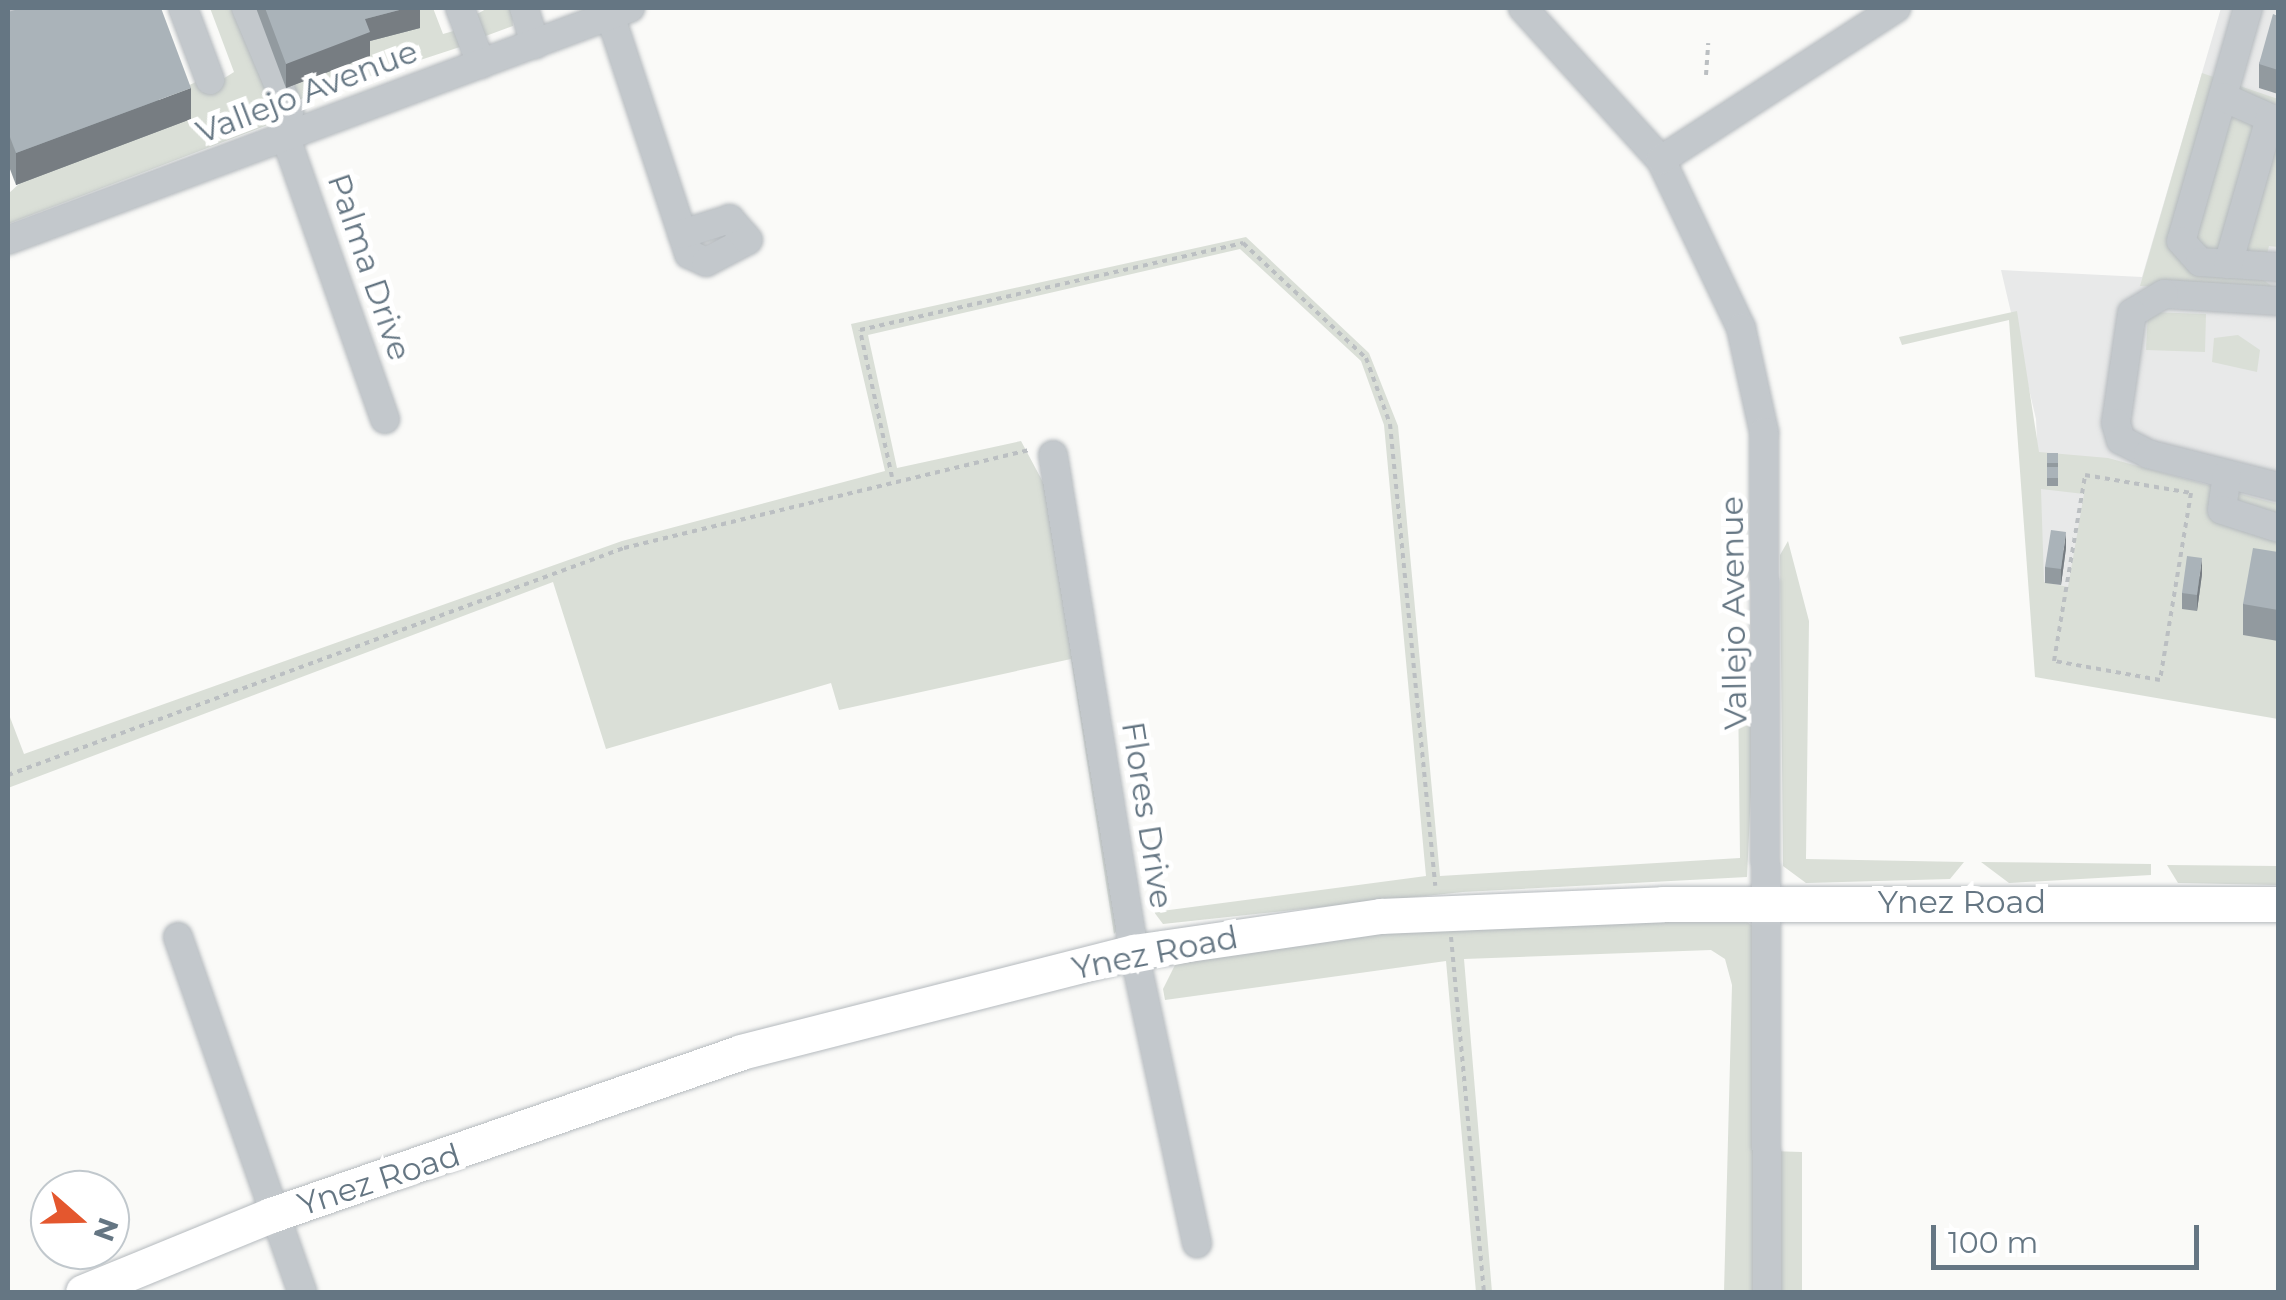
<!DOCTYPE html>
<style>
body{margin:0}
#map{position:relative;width:2286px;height:1300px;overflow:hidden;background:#fafaf8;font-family:Montserrat,sans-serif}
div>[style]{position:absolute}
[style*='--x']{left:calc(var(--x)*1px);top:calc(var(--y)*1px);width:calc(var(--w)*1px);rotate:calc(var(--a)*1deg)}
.built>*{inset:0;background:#e8e9e9}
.green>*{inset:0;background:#dadfd7}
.path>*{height:4px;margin-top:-2px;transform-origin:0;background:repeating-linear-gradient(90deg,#bbbfc2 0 5px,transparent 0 10px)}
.roads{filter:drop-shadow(0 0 2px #b5babe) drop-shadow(0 0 2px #b5babe)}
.minor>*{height:28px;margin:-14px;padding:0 14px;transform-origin:14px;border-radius:14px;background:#c3c8cc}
.major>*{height:35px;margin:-17.5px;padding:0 17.5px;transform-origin:17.5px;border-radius:17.5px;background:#fff}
.wall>*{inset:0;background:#929a9f}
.shaded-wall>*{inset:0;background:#777d82}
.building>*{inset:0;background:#aab3b9}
span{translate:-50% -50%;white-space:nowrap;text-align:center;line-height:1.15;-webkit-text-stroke:10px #fff;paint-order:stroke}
.street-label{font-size:32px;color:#657683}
.frame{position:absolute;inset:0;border:10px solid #657683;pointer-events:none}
.north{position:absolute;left:30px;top:1170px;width:100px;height:100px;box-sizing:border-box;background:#fff;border:2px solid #c1c8cd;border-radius:50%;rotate:110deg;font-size:28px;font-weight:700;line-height:40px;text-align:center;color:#657683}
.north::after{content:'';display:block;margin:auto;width:35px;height:45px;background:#e4572e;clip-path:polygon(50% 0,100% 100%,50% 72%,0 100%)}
.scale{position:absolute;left:1931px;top:1225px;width:268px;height:45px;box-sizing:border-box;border:5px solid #657683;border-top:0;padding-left:12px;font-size:30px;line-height:35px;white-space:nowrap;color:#657683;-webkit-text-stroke:8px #fff;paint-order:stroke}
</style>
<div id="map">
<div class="built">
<div style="clip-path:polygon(2221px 8px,2278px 8px,2278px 710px,2047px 667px,2036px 419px,2001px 270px,2142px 277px)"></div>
</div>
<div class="green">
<div style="clip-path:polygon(210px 8px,234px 8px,274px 91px,278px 121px,8px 224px,8px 194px,20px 183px,185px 87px,196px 82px,202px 92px,234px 72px)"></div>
<div style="clip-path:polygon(420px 8px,433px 8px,443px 34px,457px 30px,463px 46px,292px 102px,286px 88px,369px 56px,365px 42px,419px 28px)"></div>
<div style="clip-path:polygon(488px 8px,512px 8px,513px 26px,483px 37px,477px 14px)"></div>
<div style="clip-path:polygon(2202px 73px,2278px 99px,2278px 247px,2269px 246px,2261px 278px,2278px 291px,2140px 286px)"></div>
<div style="clip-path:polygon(1246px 237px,1369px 353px,1398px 426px,1440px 876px,1740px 858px,1738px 687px,1756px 686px,1747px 877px,1463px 892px,1163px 924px,1154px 912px,1426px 876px,1384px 425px,1361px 361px,1240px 249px,868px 335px,897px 468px,1021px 441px,1044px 484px,1121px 926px,1114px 934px,1071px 659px,839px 710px,831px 683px,606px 749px,553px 582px,8px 788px,8px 712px,24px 754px,622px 541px,885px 471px,851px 324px)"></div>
<div style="clip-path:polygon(evenodd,2017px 311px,2039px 452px,2108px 458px,2278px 504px,2278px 719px,2035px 677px,2009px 320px,1902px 345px,1899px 337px,2017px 311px,2041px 489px,2084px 494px,2068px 587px,2044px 582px,2041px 489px)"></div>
<div style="clip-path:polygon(2148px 312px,2206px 314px,2205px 352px,2146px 350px)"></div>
<div style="clip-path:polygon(2238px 335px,2260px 350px,2257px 372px,2212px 362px,2214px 338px)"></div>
<div style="clip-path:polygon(1788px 541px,1809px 621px,1806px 859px,1964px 862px,1950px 879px,1806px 883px,1783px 866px,1780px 555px)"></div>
<div style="clip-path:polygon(1981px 862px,2151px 864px,2151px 875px,2009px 883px)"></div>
<div style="clip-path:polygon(2167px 865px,2278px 866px,2278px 885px,2178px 883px)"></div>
<div style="clip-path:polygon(1744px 920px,1753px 926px,1758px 1292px,1724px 1292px,1732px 985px,1725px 959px,1711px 950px,1464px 959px,1492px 1292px,1476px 1292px,1446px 961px,1165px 1000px,1163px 989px,1178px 959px,1414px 929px)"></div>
<div style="clip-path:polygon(1773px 1151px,1802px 1152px,1802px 1292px,1777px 1292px)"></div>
</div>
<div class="path">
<div style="--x:1706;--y:75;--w:32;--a:-86"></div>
<div style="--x:2085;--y:475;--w:108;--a:9.6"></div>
<div style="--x:2191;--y:493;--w:190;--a:99.4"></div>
<div style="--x:2160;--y:680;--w:108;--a:-169.8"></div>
<div style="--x:2054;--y:661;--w:189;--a:-80.5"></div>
<div style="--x:892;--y:477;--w:150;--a:-102.3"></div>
<div style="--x:860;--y:330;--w:393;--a:-12.8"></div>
<div style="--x:1243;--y:243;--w:168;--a:43.1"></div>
<div style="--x:1366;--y:358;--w:70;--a:70"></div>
<div style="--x:1390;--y:424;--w:464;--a:84.4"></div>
<div style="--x:8;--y:775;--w:656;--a:-20.23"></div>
<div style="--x:624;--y:548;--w:418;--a:-13.6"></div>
<div style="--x:1451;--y:937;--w:357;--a:84.7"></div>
</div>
<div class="roads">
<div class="minor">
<div style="--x:183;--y:8;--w:77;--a:69.4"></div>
<div style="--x:246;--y:8;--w:111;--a:67.1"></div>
<div style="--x:289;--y:110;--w:28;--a:96"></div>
<div style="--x:286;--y:138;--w:298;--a:70.6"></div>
<div style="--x:460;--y:8;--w:60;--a:69.4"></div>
<div style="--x:524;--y:8;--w:38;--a:73"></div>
<div style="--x:1523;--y:8;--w:205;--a:47.8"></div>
<div style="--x:1661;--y:160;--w:186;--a:64.5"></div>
<div style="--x:1741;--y:328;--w:107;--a:77.5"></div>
<div style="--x:1764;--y:432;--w:860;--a:89.8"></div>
<div style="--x:2248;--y:8;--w:242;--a:106"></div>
<div style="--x:2181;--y:241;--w:28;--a:48"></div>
<div style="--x:2200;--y:262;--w:78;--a:3.7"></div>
<div style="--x:8;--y:12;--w:14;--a:-17"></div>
<div style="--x:610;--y:15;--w:252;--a:71.7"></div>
<div style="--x:689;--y:254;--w:19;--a:25"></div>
<div style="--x:706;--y:262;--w:47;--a:-27.6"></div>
<div style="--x:748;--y:240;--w:28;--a:-131"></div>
<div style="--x:730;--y:219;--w:50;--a:162.6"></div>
<div style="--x:2223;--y:97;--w:51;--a:24.1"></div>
<div style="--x:2270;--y:118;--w:152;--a:106"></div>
<div style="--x:1661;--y:160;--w:280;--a:-32.9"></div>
<div style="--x:8;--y:240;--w:664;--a:-20.46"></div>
<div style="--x:2278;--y:301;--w:114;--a:-176.5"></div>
<div style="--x:2164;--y:294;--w:37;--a:149"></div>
<div style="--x:2132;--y:313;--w:111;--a:98.3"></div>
<div style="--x:2116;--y:423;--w:18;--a:74"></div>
<div style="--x:2121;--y:440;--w:30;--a:27"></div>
<div style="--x:2148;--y:454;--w:134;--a:14.2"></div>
<div style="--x:1053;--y:455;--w:504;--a:80.74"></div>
<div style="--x:1134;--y:952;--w:298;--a:77.8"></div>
<div style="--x:2227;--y:474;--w:36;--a:98"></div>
<div style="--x:2222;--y:510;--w:59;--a:17.8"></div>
<div style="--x:178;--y:937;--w:376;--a:70.7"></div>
</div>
<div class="major">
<div style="--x:83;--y:1292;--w:203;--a:-22.3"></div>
<div style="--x:271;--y:1215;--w:497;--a:-19.1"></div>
<div style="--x:741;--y:1052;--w:406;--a:-14.3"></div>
<div style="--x:1134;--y:952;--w:249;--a:-8.3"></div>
<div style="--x:1380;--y:916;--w:283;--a:-2.4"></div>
<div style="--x:1663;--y:904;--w:615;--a:0"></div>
</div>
</div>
<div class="wall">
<div style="clip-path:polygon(256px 8px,420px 8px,420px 28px,370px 41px,370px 56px,286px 88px)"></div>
<div style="clip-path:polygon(8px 12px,191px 119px,16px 185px,8px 164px)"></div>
<div style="clip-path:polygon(2278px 16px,2278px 94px,2259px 88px,2259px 64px)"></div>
<div style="clip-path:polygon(2047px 453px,2058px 453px,2058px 486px,2047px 486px)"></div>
<div style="clip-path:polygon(2066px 548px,2061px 585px,2045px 583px,2045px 567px)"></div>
<div style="clip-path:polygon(2278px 552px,2278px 641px,2243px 635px,2243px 604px)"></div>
<div style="clip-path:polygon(2202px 574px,2197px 611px,2182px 609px,2182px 593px)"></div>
</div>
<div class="shaded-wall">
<div style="clip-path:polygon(407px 8px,420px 8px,420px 28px,370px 41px,370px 56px,286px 88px,286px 64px,365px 19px)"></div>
<div style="clip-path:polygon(191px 88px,191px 119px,16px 185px,16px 153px)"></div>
<div style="clip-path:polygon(2066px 532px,2066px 548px,2061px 585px,2061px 569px)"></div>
<div style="clip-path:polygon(2202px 558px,2202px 574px,2197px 611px,2197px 595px)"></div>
</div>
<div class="building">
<div style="clip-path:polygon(22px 8px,161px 8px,191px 88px,16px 153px,8px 132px,8px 12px)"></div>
<div style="clip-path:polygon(265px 8px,407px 8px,365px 19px,370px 32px,286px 64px)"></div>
<div style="clip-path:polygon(2273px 14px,2278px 16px,2278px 70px,2259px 64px)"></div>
<div style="clip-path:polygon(2047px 453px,2058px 453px,2058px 463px,2047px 463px)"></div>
<div style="clip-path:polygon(2047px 467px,2058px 467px,2058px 478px,2047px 478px)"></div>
<div style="clip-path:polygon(2051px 530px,2066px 532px,2061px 569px,2045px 567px)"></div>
<div style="clip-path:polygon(2253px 548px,2278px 552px,2278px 610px,2243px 604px)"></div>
<div style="clip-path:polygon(2187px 556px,2202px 558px,2197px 595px,2182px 593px)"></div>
</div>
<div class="street-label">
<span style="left:307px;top:92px;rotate:-21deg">Vallejo Avenue</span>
<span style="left:369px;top:267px;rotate:71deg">Palma Drive</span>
<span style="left:1734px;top:613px;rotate:-91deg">Vallejo Avenue</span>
<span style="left:1147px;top:815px;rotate:81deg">Flores Drive</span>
<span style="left:1962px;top:902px">Ynez Road</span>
<span style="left:1155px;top:953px;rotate:-11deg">Ynez Road</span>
<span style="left:379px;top:1180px;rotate:-18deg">Ynez Road</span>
</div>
<div class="frame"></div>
<div class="north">N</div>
<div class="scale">100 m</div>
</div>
